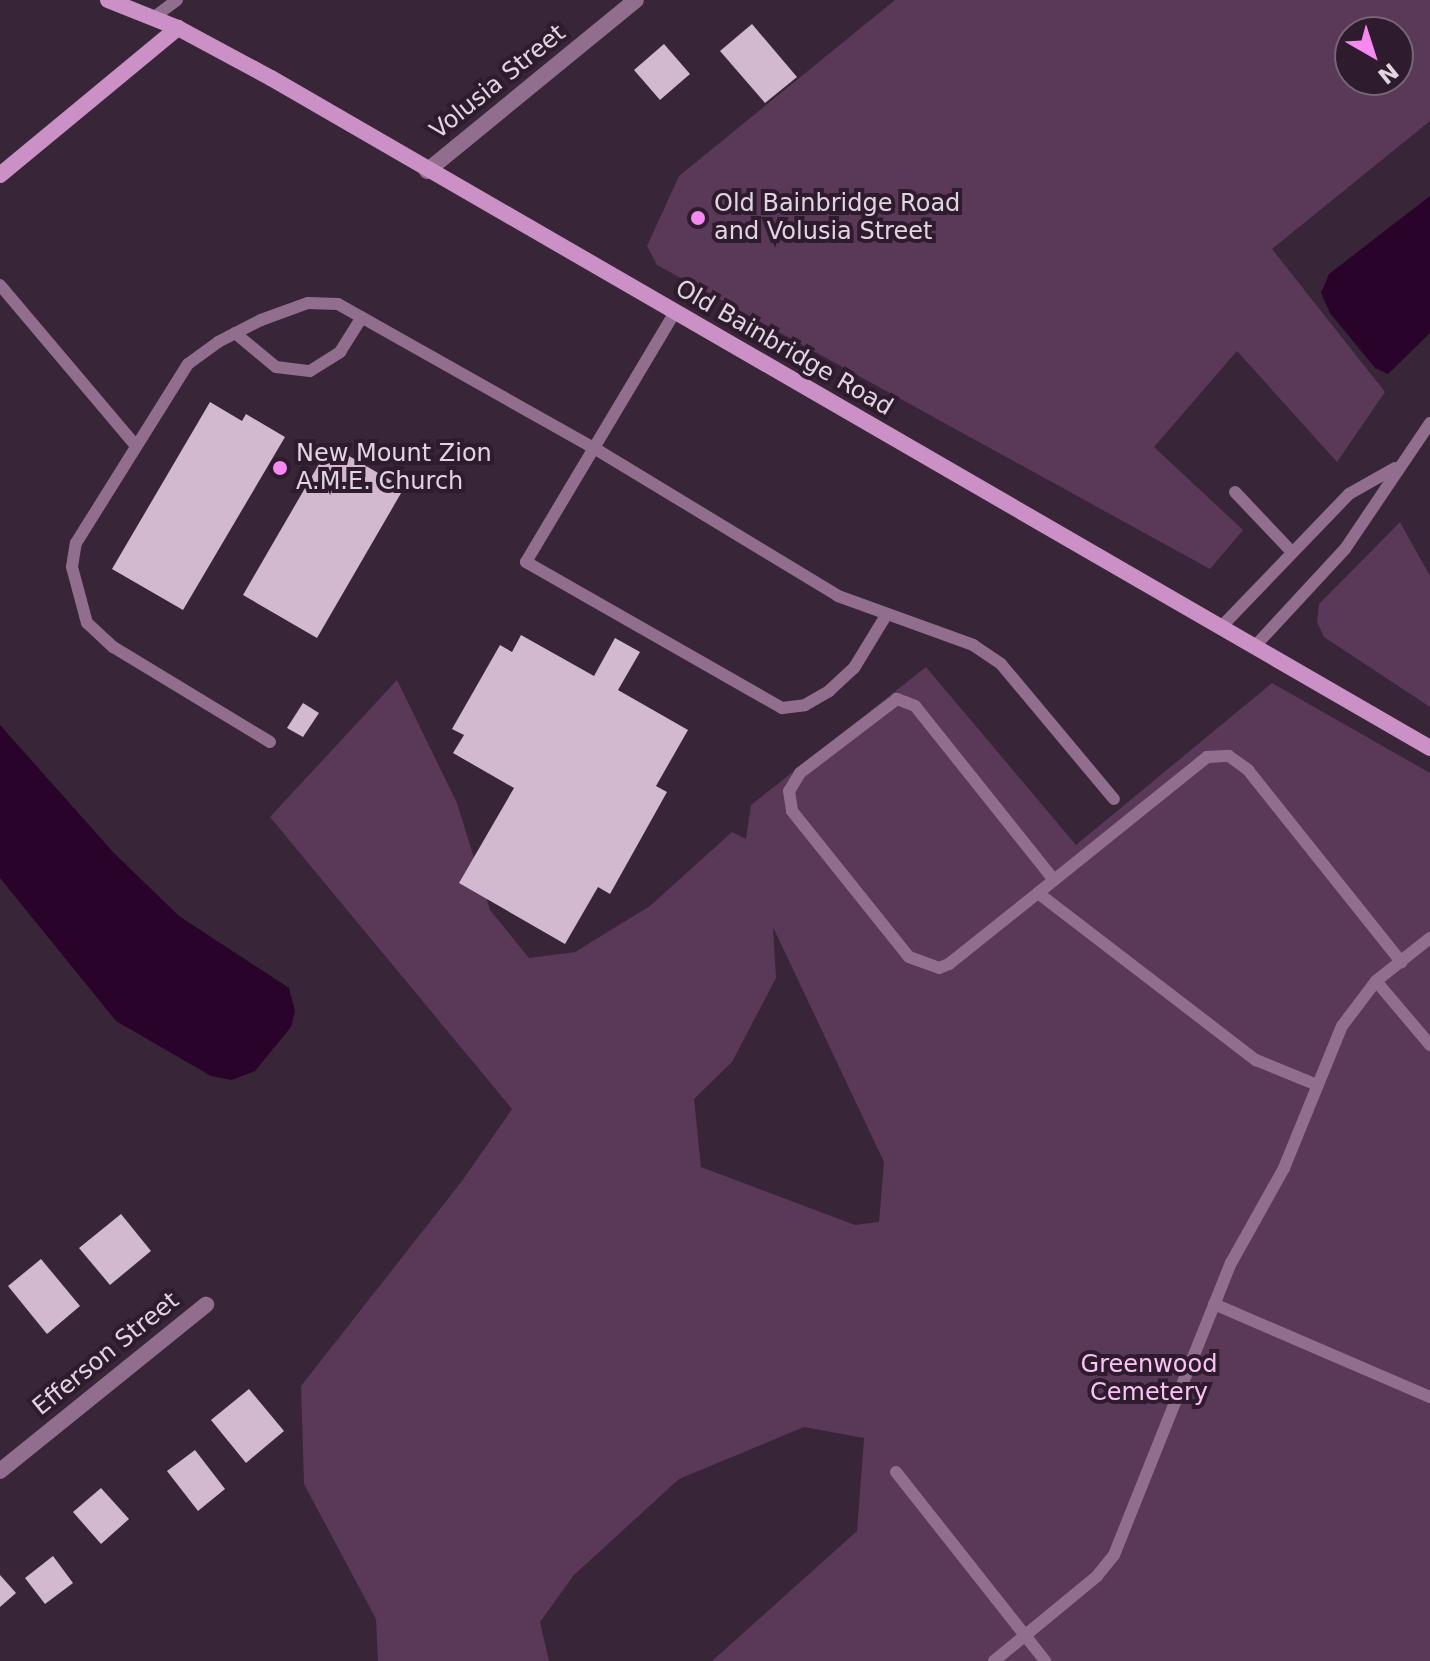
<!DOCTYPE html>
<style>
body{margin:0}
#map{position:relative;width:1430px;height:1661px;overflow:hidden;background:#382537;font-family:"DejaVu Sans",sans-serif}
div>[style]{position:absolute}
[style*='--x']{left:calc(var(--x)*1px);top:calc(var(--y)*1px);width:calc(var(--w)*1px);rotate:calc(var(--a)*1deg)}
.green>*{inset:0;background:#5a3858}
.water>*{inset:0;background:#2a032a}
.building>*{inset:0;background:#d2b9d0}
.lane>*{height:12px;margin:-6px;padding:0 6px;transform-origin:6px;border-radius:6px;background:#916e8e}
.street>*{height:16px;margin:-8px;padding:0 8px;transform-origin:8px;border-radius:8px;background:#916e8e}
.secondary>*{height:16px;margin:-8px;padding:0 8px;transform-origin:8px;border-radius:8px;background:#cb91c6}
.dots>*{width:22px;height:22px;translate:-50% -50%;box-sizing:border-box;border:4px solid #2e1b2d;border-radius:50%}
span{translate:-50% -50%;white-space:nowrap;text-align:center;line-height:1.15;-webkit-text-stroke:8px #2e1b2d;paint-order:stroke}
.street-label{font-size:24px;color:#e1d5e0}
.poi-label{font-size:24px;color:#e1d5e0}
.left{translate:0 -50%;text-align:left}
.park-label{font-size:24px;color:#fac2f5}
.north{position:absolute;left:1334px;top:16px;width:80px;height:80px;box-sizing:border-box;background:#2e1b2d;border:2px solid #766575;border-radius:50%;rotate:141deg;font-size:22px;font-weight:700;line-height:32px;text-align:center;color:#e1d5e0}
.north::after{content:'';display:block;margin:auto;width:28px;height:36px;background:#f589ef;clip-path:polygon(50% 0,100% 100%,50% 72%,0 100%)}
</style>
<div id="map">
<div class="green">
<div style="clip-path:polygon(evenodd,895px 0,1430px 0,1430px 121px,1272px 249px,1385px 392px,1337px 462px,1237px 351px,1154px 447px,1243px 530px,1210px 569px,657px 265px,647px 246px,679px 176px,895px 0,1350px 32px,1398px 32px,1398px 80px,1350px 80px,1350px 32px)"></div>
<div style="clip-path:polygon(1400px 522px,1430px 576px,1430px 707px,1324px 637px,1317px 622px,1319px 604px)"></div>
<div style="clip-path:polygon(evenodd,926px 667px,1076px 845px,1272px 683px,1430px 773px,1430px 1661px,712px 1661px,857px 1531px,864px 1438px,804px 1427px,679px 1479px,574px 1575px,540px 1622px,549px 1661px,378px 1661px,376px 1619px,304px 1484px,301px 1386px,462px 1181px,512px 1109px,270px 817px,397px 680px,457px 803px,490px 910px,529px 958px,575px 952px,650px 906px,732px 832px,746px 839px,751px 805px,926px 667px,773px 927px,884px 1162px,879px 1222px,855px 1225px,701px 1167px,694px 1099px,732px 1062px,776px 978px,773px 927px)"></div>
</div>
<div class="water">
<div style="clip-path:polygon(1430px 196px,1430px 333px,1388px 374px,1375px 368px,1330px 313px,1321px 293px,1329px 274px)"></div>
<div style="clip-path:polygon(0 725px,113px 852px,179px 916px,289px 988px,295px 1011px,291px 1027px,255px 1071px,232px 1080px,211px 1076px,116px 1021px,0 878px)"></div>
</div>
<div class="building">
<div style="clip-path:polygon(752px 24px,797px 77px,765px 103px,720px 51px)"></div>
<div style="clip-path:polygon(664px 44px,690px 74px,660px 100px,634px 70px)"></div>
<div style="clip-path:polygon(210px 402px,242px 421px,246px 414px,285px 437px,183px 610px,112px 569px)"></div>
<div style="clip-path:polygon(330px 445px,404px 488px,317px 638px,243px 595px)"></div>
<div style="clip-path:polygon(521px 635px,594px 676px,615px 638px,640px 652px,618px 690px,688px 730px,656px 786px,667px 792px,610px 894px,598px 887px,565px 944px,459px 883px,514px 788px,453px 753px,464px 735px,452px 729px,500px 645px,512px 652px)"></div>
<div style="clip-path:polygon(303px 703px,319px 713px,303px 737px,287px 728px)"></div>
<div style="clip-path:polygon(121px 1214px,151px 1251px,110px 1285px,79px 1248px)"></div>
<div style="clip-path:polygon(41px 1259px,80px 1306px,47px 1334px,8px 1286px)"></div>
<div style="clip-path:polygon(249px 1389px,284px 1431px,246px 1463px,211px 1420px)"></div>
<div style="clip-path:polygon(195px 1450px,225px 1489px,198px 1511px,167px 1471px)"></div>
<div style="clip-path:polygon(101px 1488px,129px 1519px,101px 1544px,73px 1512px)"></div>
<div style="clip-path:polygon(53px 1556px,73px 1583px,45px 1604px,25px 1578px)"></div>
<div style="clip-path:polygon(0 1575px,16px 1593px,0 1607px)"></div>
</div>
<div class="lane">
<div style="--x:153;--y:18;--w:30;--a:-37"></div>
<div style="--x:0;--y:285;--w:209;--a:49.8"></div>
<div style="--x:675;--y:312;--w:291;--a:120.8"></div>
<div style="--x:526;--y:562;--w:295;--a:29.7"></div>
<div style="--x:782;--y:708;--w:23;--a:-7"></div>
<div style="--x:805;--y:705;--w:28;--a:-30"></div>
<div style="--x:829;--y:691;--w:34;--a:-43"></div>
<div style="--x:854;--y:668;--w:63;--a:-58.6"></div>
<div style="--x:235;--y:333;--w:53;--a:39.7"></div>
<div style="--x:276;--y:367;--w:34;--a:7"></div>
<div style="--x:310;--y:371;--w:36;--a:-32"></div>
<div style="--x:340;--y:352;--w:41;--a:-57.8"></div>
<div style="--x:1235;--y:492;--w:80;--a:46.5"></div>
<div style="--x:1222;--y:626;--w:183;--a:-46.1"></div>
<div style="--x:1349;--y:494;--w:53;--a:-29.5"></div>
<div style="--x:1256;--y:645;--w:131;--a:-47.2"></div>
<div style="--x:1345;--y:549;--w:152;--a:-56"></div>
<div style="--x:270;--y:742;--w:184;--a:-148.8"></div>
<div style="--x:113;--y:647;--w:35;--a:-137"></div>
<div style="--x:87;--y:623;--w:58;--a:-105"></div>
<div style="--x:72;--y:567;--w:24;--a:-81"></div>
<div style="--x:76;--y:543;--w:211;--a:-58"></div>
<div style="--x:188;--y:364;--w:37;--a:-36"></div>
<div style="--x:218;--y:342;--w:48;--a:-27.1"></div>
<div style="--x:261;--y:320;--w:50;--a:-19.9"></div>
<div style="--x:308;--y:303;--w:30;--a:2"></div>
<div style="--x:338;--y:304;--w:294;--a:29.4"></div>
<div style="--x:594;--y:448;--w:285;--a:31.2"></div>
<div style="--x:838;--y:596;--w:144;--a:19.9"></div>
<div style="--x:973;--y:645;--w:34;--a:34"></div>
<div style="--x:1001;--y:664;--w:176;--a:50.1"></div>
<div style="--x:1054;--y:880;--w:223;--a:-128.6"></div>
<div style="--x:915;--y:706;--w:11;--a:-158"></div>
<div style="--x:905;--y:702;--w:9;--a:-159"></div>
<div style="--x:897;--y:699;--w:122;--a:142.7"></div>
<div style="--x:800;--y:773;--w:21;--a:121"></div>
<div style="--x:789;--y:791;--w:20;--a:81"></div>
<div style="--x:792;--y:811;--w:187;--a:51.3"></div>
<div style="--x:909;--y:957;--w:32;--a:20"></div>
<div style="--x:939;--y:968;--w:11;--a:-22"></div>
<div style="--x:949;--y:964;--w:114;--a:-38.6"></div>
<div style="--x:1038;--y:893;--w:217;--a:-38.8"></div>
<div style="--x:1207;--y:757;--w:22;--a:-3"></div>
<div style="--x:1229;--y:756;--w:24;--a:36"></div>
<div style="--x:1248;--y:770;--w:246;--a:51.4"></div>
<div style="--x:1038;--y:893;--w:275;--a:37.5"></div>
<div style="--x:1256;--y:1060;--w:66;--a:22.3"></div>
<div style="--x:1376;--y:981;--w:84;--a:49.8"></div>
<div style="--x:1214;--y:1304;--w:235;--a:23.3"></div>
<div style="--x:896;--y:1472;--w:241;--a:51.7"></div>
<div style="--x:994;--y:1661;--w:134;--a:-39.5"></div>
<div style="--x:1097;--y:1576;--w:27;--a:-51"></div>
<div style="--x:1114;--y:1555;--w:315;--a:-68.2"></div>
<div style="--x:1231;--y:1263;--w:109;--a:-60.8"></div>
<div style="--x:1284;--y:1168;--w:153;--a:-67.8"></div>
<div style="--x:1342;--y:1026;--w:56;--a:-52.9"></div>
<div style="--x:1376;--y:981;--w:69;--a:-38.5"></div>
</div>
<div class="street">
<div style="--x:427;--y:171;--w:270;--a:-39.3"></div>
<div style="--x:0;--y:1471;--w:265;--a:-38.9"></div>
</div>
<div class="secondary">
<div style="--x:108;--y:0;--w:75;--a:21.8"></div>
<div style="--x:178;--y:28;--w:106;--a:28.3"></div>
<div style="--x:271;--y:78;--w:1339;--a:30.03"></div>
<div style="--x:0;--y:175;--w:231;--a:-39.6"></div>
</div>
<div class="dots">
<div style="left:698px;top:218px;background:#f589ef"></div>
<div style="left:280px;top:468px;background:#f589ef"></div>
</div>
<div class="street-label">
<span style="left:498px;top:82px;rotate:-39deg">Volusia Street</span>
<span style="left:784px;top:348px;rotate:30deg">Old Bainbridge Road</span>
<span style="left:106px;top:1354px;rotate:-39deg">Efferson Street</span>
</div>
<div class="poi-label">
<span class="left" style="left:714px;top:218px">Old Bainbridge Road<br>and Volusia Street</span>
<span class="left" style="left:296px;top:468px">New Mount Zion<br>A.M.E. Church</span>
</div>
<div class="park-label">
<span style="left:1149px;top:1379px">Greenwood<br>Cemetery</span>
</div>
<div class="north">N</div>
</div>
